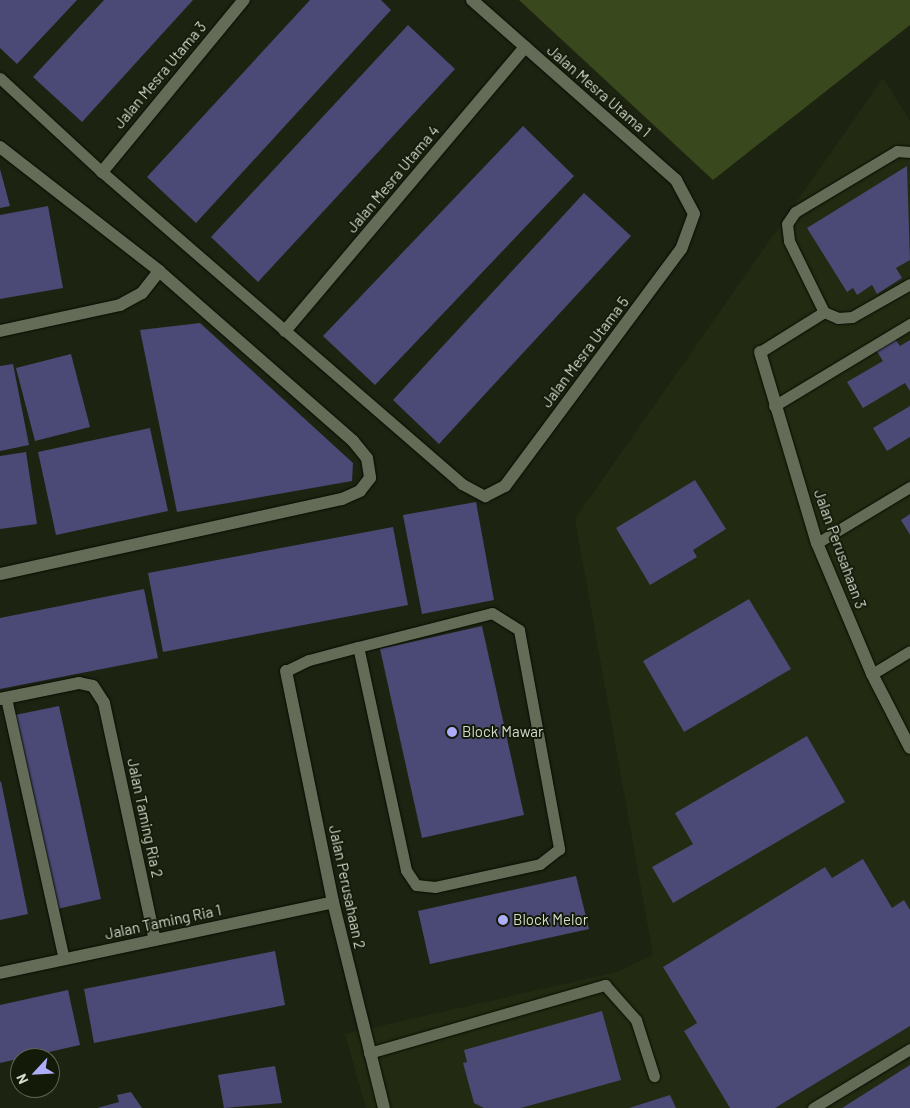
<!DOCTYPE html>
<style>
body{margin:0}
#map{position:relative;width:910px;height:1108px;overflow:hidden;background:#1d2311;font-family:Barlow,sans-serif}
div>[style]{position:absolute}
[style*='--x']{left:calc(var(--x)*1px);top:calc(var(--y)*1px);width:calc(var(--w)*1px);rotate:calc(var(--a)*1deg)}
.built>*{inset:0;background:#222a11}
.green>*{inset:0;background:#3a481d}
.building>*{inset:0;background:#4b4975}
.roads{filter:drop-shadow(0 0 1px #070c00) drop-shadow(0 0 1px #070c00)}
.lane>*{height:11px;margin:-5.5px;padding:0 5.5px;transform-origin:5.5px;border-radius:5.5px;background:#646c57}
.street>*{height:12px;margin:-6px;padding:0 6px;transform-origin:6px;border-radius:6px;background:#646c57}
.dots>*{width:14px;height:14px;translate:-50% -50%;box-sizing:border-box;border:2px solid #141a08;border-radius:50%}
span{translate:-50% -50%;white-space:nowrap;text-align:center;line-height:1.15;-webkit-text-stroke:4px #141a08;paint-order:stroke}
.street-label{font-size:15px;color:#d6dbcf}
.poi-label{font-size:15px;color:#d6dbcf}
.left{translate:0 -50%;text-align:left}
.north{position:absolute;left:10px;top:1048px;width:50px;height:50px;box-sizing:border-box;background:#141a08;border:1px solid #626758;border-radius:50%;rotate:245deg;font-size:14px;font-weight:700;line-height:20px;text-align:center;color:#d6dbcf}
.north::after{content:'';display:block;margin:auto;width:18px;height:22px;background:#afaefa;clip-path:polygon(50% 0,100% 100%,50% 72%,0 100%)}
</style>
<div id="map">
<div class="built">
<div style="clip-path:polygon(883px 78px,910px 121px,910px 1108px,366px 1108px,345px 1034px,617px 972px,653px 955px,575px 519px)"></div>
</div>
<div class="green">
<div style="clip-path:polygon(519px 0,910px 0,910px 25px,713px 180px)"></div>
</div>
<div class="building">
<div style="clip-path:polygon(0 0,77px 0,17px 64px,0 48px)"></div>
<div style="clip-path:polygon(104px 0,193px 0,82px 122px,33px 77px)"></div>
<div style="clip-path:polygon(310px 0,381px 0,391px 10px,196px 223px,147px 177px)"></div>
<div style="clip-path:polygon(408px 25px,455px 69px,258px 282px,211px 237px)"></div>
<div style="clip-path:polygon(523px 126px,574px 176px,375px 385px,323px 336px)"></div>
<div style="clip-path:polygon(907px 166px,910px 260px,896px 268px,902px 278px,877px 294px,872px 285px,857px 295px,853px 288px,847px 292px,807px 228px)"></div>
<div style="clip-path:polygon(0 169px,10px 206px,0 208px)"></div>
<div style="clip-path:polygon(584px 193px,631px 236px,439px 444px,393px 400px)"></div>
<div style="clip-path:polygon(48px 206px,63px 288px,0 299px,0 215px)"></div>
<div style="clip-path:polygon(200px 323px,353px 463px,352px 481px,177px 512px,140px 330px)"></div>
<div style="clip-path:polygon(895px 339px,900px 346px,910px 340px,910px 391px,905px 383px,863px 408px,847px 382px,883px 361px,876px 350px)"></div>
<div style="clip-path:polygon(71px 354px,90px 427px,35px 441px,16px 368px)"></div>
<div style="clip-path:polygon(13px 364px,29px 445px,0 451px,0 366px)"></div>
<div style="clip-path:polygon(910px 406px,910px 437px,887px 451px,873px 428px)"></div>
<div style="clip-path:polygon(150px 428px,168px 511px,56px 535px,38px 452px)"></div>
<div style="clip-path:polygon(26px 452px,37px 524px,0 529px,0 456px)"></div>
<div style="clip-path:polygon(695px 480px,726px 529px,693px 550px,697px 557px,650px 585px,616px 528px)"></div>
<div style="clip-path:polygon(476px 502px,494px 600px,422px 614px,403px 515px)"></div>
<div style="clip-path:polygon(910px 514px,910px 535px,901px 520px)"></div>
<div style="clip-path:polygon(393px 527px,408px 605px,163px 652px,148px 573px)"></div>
<div style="clip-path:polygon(144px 589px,158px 658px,0 689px,0 618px)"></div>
<div style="clip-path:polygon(749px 599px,791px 669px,684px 732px,643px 661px)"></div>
<div style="clip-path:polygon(482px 626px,524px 815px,422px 838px,380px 649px)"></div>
<div style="clip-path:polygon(59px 706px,101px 899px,57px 909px,15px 715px)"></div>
<div style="clip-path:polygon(807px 736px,845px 802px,673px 903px,652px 867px,693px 844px,675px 813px)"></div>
<div style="clip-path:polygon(1px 781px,28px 914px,0 920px,0 782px)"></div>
<div style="clip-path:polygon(863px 859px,892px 908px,904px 900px,910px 910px,910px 1026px,775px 1108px,730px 1108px,684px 1031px,697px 1023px,663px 967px,825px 867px,832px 878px)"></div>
<div style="clip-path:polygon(576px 876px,589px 929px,430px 964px,418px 911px)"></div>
<div style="clip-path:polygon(275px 951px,285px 1005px,94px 1043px,84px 989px)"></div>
<div style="clip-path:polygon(68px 990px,80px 1045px,0 1063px,0 1005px)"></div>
<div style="clip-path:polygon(602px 1011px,621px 1080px,521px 1108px,484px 1108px,474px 1103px,463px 1063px,467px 1062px,464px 1050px)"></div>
<div style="clip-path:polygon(910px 1065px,910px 1108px,842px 1108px)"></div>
<div style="clip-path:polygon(275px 1066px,282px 1103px,224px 1108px,218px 1075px)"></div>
<div style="clip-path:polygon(131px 1092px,142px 1108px,97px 1108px,119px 1102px,117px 1095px)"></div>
<div style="clip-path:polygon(670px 1095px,676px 1108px,629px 1108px)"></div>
</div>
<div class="roads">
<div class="lane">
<div style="--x:0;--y:78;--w:139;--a:42.7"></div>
<div style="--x:102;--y:172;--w:476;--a:40.9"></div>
<div style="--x:462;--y:484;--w:26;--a:28"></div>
<div style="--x:910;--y:152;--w:13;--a:-176"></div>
<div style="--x:897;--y:151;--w:119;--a:149.1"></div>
<div style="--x:795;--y:212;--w:14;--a:124"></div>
<div style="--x:787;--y:224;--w:17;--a:83"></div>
<div style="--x:789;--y:241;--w:79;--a:63.8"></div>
<div style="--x:824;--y:312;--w:15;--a:23"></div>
<div style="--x:838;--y:318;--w:14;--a:-4"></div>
<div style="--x:852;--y:317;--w:67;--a:-29.6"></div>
<div style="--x:760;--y:352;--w:75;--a:-32"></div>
<div style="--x:774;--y:406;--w:159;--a:-31.1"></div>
<div style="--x:817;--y:543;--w:109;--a:-31.1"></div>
<div style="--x:286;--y:671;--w:25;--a:-26"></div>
<div style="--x:309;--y:660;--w:51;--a:-14.9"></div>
<div style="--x:358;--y:647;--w:138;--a:-14.2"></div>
<div style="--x:492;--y:613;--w:32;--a:32"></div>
<div style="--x:519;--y:630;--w:223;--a:79.6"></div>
<div style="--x:559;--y:849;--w:24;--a:142"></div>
<div style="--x:540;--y:864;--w:107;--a:167.6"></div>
<div style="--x:435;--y:887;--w:19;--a:-174"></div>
<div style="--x:416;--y:885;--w:18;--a:-124"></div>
<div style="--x:406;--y:870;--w:228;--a:-102.1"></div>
<div style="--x:872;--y:674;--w:44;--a:-31.2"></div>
<div style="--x:6;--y:698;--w:267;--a:77.5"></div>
<div style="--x:369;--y:1053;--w:246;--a:-16.1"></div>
<div style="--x:605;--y:985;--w:47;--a:48.5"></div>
<div style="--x:636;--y:1020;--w:59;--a:72.2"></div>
<div style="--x:813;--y:1108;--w:114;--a:-31.3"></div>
</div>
<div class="street">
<div style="--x:472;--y:0;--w:272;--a:41.4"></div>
<div style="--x:676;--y:180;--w:38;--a:62"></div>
<div style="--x:694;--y:214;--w:37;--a:110"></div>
<div style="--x:681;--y:249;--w:295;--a:126.6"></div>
<div style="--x:505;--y:486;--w:22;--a:153"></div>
<div style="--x:0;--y:147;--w:202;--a:37.9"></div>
<div style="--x:159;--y:271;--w:258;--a:41.2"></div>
<div style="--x:353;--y:441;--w:22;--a:51"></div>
<div style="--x:367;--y:458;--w:20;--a:81"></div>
<div style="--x:370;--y:478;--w:16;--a:128"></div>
<div style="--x:360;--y:491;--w:20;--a:156"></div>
<div style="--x:342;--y:499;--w:350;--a:167.6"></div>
<div style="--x:102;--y:172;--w:223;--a:-50.5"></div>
<div style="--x:0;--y:331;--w:123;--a:-12.2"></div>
<div style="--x:120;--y:305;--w:25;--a:-29"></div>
<div style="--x:142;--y:293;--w:28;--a:-52"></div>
<div style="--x:285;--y:331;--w:372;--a:-49.8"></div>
<div style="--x:760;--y:352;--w:199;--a:73.4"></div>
<div style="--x:817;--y:543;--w:142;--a:67.2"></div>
<div style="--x:872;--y:674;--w:83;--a:62.8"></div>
<div style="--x:286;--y:671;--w:236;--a:78.5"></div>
<div style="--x:333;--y:902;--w:212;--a:76.1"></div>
<div style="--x:0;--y:699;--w:81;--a:-11.4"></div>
<div style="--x:79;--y:683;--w:14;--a:12"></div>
<div style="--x:93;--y:686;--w:20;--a:57"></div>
<div style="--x:104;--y:703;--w:242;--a:77.9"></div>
<div style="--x:0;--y:973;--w:340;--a:-12"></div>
</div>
</div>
<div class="dots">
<div style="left:452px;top:732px;background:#afaefa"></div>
<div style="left:503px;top:920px;background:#afaefa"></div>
</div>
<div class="street-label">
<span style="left:160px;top:75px;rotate:-50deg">Jalan Mesra Utama 3</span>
<span style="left:599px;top:91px;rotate:41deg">Jalan Mesra Utama 1</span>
<span style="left:393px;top:179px;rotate:-50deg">Jalan Mesra Utama 4</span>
<span style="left:585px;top:352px;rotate:-53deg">Jalan Mesra Utama 5</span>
<span style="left:840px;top:549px;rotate:70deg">Jalan Perusahaan 3</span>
<span style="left:145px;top:818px;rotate:78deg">Jalan Taming Ria 2</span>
<span style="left:347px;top:887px;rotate:78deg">Jalan Perusahaan 2</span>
<span style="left:163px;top:922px;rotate:-12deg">Jalan Taming Ria 1</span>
</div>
<div class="poi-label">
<span class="left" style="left:462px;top:732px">Block Mawar</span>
<span class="left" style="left:513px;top:920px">Block Melor</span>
</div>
<div class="north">N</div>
</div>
